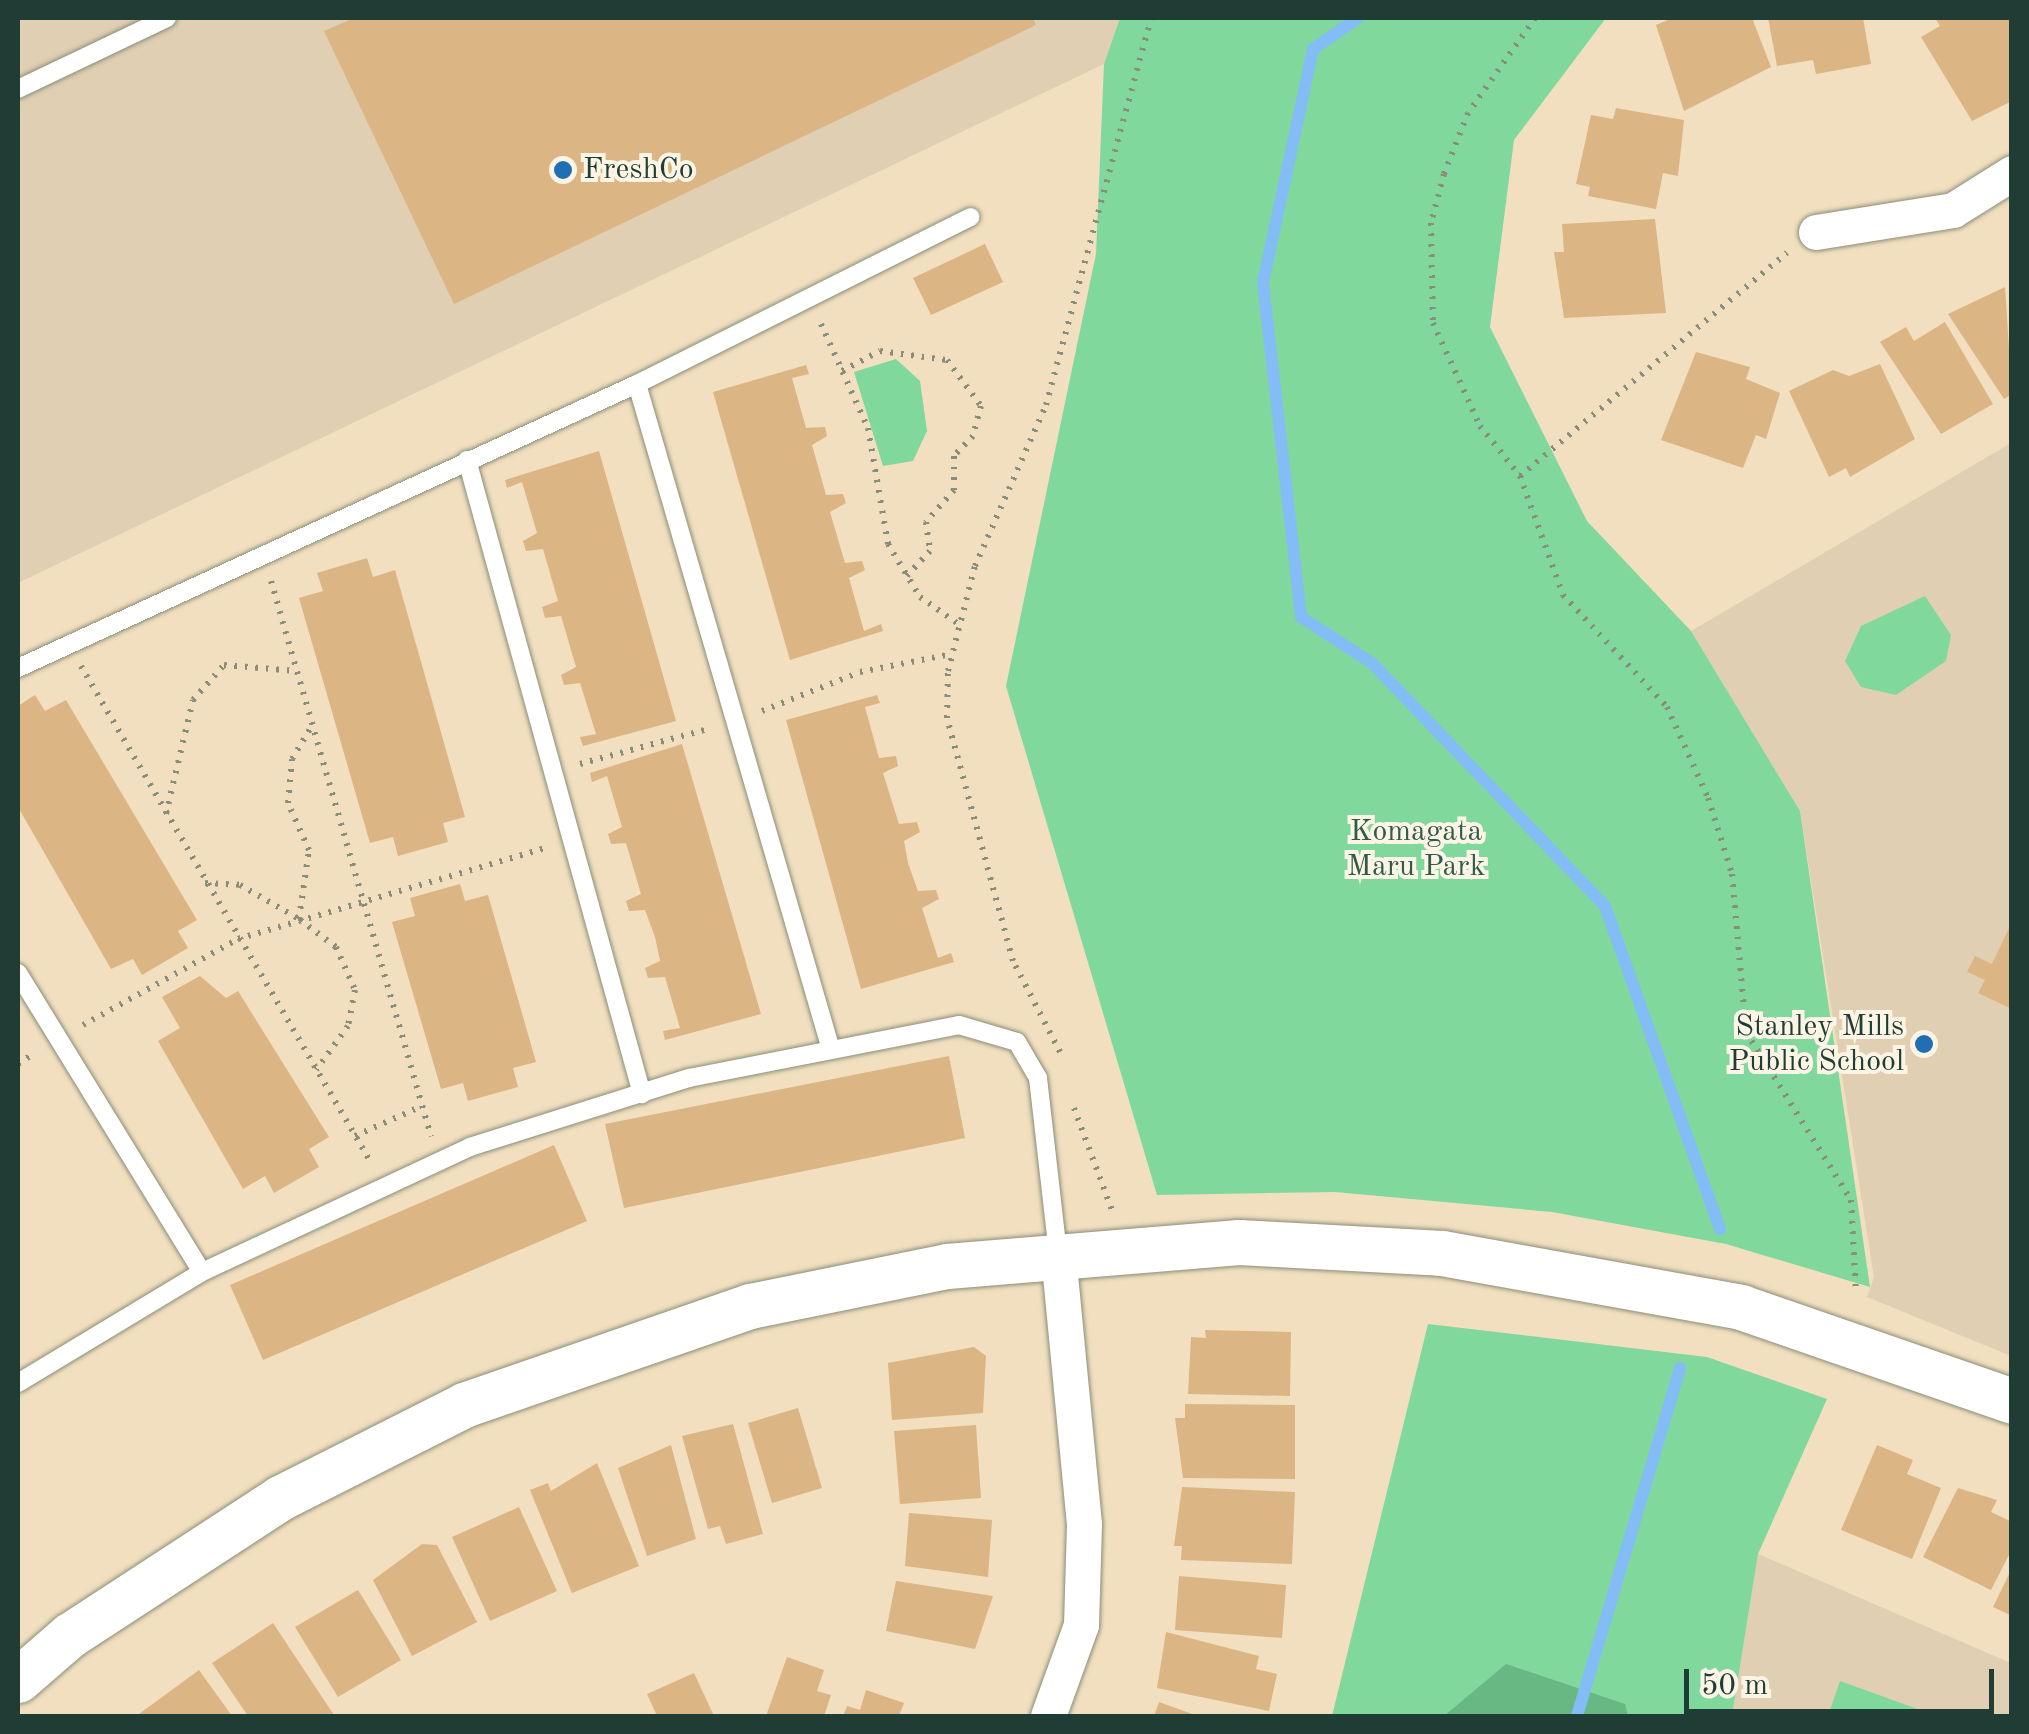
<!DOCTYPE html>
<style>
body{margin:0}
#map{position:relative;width:2029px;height:1734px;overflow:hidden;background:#f2dfbf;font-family:"Old Standard TT",serif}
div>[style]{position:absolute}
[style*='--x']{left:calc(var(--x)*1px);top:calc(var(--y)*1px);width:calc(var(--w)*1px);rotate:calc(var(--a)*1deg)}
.built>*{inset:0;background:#e0cfb2}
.green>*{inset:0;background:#80d89d}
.forest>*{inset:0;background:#68b884}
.stream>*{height:12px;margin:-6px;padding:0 6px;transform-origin:6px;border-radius:6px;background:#84bdf5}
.building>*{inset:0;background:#dcb584}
.path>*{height:6px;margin-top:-3px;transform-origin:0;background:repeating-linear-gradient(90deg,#888e7a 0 2.5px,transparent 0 10.5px)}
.roads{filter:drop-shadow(0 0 2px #888e7a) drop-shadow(0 0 2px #888e7a)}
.service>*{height:18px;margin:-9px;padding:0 9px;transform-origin:9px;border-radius:9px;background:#fff}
.minor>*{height:35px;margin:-17.5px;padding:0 17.5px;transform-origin:17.5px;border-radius:17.5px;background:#fff}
.tertiary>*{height:45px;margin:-22.5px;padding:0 22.5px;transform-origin:22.5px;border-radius:22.5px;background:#fff}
.dots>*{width:28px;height:28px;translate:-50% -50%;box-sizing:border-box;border:5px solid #fcf5e5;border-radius:50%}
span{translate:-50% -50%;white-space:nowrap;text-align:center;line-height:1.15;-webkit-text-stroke:8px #fcf5e5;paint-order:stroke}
.poi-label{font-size:30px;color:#1f3d34}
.left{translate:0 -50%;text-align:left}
.right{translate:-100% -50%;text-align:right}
.park-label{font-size:30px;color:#325c49}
.frame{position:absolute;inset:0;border:20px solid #1f3d34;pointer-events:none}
.scale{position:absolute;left:1684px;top:1669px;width:310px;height:45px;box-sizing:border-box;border:5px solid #1f3d34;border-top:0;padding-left:12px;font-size:30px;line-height:35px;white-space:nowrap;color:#1f3d34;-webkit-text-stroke:8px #fcf5e5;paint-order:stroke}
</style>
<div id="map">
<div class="built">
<div style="clip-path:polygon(18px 18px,1120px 18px,1104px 64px,18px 583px)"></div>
<div style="clip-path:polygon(2011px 443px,2011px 1356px,1867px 1297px,1874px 1277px,1800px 811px,1691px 631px)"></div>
<div style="clip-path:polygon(1758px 1554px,2011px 1663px,2011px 1716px,1732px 1716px)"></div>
</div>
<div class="green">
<div style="clip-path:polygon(1120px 18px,1606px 18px,1514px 140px,1490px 327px,1587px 521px,1691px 631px,1800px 811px,1870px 1287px,1726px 1244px,1552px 1212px,1335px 1192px,1157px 1195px,1006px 686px,1096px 254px,1104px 64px)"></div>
<div style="clip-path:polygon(896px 359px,920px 381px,927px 431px,913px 461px,883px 466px,854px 372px)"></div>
<div style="clip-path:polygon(1925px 596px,1951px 635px,1946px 661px,1896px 695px,1861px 687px,1845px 661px,1861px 626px)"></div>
<div style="clip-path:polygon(1428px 1324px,1707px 1357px,1827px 1399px,1758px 1554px,1732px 1716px,1332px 1716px)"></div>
<div style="clip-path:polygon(1840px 1681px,1937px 1716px,1828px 1716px)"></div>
</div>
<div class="forest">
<div style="clip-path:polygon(1506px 1664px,1625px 1704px,1628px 1716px,1444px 1716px)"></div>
</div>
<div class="stream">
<div style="--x:1358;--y:18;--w:55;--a:145.4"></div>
<div style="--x:1313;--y:49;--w:239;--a:102.1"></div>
<div style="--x:1263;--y:283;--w:336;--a:83.5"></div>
<div style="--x:1301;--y:617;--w:85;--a:32.9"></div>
<div style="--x:1372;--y:663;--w:337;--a:46.2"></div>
<div style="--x:1605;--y:906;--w:343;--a:70.4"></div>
<div style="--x:1577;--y:1716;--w:363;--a:-73.5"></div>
</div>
<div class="building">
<div style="clip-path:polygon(354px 18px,1033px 18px,1036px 25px,454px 304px,324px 31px)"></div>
<div style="clip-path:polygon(1672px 18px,1752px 18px,1771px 67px,1684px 111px,1656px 25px)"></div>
<div style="clip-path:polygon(1768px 18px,1863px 18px,1871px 64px,1816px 74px,1813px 60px,1777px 66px)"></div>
<div style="clip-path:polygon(1935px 18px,2012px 18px,2012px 101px,1972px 121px,1921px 37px,1940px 26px)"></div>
<div style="clip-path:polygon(1616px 108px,1684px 120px,1678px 176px,1663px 173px,1656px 209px,1588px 196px,1590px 187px,1576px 184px,1591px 115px,1613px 119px)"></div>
<div style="clip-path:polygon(1655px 219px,1666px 313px,1564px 318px,1554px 252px,1564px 252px,1562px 224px)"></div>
<div style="clip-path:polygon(985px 244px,1003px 282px,931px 315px,913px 278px)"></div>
<div style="clip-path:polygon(2005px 287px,2012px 394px,2004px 399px,1948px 314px)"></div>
<div style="clip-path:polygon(1945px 322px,1993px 404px,1941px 434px,1880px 342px,1906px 327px,1914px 341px)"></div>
<div style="clip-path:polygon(1696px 352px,1750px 367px,1746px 379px,1780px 393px,1766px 439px,1756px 435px,1743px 468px,1661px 440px)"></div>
<div style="clip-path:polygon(1880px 364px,1915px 439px,1850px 477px,1846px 468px,1829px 477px,1789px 391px,1833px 370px,1849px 376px)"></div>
<div style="clip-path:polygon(806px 365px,809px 374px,792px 378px,806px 428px,825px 427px,827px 436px,812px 445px,826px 495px,843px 494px,846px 503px,830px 512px,845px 563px,862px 561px,865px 570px,849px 578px,864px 631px,881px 624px,883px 631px,790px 660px,713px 392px)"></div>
<div style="clip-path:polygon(599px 451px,676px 721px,583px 746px,580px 737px,596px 734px,580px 683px,564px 685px,561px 675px,576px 667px,561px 616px,545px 618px,542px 607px,558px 601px,543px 549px,526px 551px,523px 541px,537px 533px,522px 482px,507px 488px,505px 480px)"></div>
<div style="clip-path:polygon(367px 558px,373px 577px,395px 570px,465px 817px,443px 823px,448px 842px,398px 856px,393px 837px,370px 843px,299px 598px,323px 591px,317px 573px)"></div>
<div style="clip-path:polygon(35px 695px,45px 711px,66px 700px,197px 920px,178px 931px,188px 948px,142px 975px,133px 959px,111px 969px,18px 807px,18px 706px)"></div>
<div style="clip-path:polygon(877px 695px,880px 703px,865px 707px,879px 758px,896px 756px,898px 766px,883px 773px,899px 824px,917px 822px,920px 832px,904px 841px,908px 863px,918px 891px,936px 890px,939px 899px,922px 908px,938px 958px,951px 953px,954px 962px,861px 989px,786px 720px)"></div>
<div style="clip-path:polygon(682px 744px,761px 1014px,665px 1040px,663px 1031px,680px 1028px,665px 977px,648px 978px,645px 968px,660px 961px,655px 937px,645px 910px,629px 911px,626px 901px,641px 894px,626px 843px,611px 844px,608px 834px,622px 827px,607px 776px,592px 782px,590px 773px)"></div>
<div style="clip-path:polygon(460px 884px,465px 901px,488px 895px,536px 1062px,513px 1068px,518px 1087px,468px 1101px,463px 1083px,441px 1089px,392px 922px,415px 916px,410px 898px)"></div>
<div style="clip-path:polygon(2012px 922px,2012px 1009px,1978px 993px,1985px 980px,1967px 972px,1975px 956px,1992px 964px)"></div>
<div style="clip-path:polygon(200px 976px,226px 998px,238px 991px,329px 1137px,309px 1149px,319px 1167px,274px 1193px,265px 1176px,243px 1189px,158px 1041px,180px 1028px,162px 997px)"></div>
<div style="clip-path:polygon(949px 1056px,965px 1138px,624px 1208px,605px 1124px)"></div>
<div style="clip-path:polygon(554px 1145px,587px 1221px,263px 1360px,230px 1285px)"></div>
<div style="clip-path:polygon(1205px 1330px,1291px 1332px,1290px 1396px,1188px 1394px,1191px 1337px,1206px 1338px)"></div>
<div style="clip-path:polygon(974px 1347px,986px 1356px,983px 1413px,892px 1420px,888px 1363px)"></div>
<div style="clip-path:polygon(1185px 1404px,1295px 1405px,1295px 1479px,1183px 1478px,1175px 1418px,1185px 1418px)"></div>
<div style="clip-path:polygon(798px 1408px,822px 1488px,772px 1503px,748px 1423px)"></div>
<div style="clip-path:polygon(733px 1424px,763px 1534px,726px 1544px,720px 1526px,708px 1529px,682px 1436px)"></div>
<div style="clip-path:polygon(976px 1425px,981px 1498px,900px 1504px,894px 1431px)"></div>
<div style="clip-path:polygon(671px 1445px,696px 1539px,647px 1556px,618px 1468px)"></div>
<div style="clip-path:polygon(1877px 1445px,1913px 1460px,1907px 1474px,1941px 1488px,1912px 1559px,1841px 1530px)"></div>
<div style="clip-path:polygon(597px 1463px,639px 1566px,572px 1593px,530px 1490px,548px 1483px,551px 1491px)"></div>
<div style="clip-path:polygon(1182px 1487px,1295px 1492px,1292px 1564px,1181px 1560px,1182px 1546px,1174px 1546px)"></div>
<div style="clip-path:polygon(1958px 1488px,1997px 1500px,1991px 1512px,2012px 1522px,2012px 1549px,1991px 1590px,1923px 1557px)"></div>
<div style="clip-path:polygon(519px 1507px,557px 1591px,490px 1621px,452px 1537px)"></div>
<div style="clip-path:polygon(909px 1513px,992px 1520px,988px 1577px,905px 1566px)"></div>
<div style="clip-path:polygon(422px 1544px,437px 1545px,477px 1622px,412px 1656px,373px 1580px)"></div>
<div style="clip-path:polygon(2012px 1568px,2012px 1616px,1993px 1607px)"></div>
<div style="clip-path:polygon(1179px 1576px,1286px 1585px,1282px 1638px,1175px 1630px)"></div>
<div style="clip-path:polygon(896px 1581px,993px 1596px,975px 1649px,886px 1631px)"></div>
<div style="clip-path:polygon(358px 1590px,401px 1660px,338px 1697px,295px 1627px)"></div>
<div style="clip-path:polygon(273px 1623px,334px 1715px,332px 1716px,248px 1716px,212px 1663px)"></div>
<div style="clip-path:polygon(1166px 1632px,1259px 1656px,1256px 1669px,1277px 1674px,1269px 1711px,1157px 1688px)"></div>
<div style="clip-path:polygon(787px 1657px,824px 1670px,817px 1691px,831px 1695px,824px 1716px,766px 1716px)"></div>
<div style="clip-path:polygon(199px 1670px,232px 1716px,141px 1716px,139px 1714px)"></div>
<div style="clip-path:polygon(694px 1673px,714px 1716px,657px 1716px,647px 1694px)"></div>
<div style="clip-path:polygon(866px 1690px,904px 1703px,899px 1716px,843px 1716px,847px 1706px,860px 1710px)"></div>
<div style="clip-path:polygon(1159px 1702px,1198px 1716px,1154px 1716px)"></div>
</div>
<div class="path">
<div style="--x:1535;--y:18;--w:116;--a:125.2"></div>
<div style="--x:1468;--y:113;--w:66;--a:111.5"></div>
<div style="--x:1444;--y:174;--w:51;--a:104.9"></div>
<div style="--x:1431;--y:223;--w:100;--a:88.9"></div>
<div style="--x:1433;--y:323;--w:113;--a:65.5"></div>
<div style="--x:1480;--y:426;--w:64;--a:51.3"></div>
<div style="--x:1520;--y:476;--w:127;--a:70.1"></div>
<div style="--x:1563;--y:595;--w:153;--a:47.1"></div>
<div style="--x:1667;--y:707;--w:100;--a:65.7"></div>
<div style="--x:1708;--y:798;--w:80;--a:72.5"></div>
<div style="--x:1732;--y:874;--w:159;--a:84.9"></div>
<div style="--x:1746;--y:1032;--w:198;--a:58"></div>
<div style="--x:1851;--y:1200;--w:92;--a:86.9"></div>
<div style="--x:821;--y:324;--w:114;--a:65.7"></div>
<div style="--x:868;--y:428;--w:118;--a:80.2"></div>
<div style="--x:888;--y:544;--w:62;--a:58.9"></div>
<div style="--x:920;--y:597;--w:45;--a:35.1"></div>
<div style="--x:842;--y:371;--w:43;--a:-27.8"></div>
<div style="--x:880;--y:351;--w:68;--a:7.7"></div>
<div style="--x:947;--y:360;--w:57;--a:53.5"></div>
<div style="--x:981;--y:406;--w:31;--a:105"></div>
<div style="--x:973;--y:436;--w:28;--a:134"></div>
<div style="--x:954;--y:456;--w:34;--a:90"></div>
<div style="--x:954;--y:490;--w:43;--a:131.2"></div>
<div style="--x:926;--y:522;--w:29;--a:82"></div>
<div style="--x:930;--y:551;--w:34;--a:133"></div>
<div style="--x:1520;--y:476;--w:348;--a:-39.9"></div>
<div style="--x:271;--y:581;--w:578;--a:73.92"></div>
<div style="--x:81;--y:666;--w:573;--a:59.72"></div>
<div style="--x:762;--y:711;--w:105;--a:-21.7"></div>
<div style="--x:860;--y:672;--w:94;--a:-11.1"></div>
<div style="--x:580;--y:764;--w:133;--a:-15.3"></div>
<div style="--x:166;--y:814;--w:117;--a:-76.7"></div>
<div style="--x:193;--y:700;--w:47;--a:-48.5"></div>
<div style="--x:224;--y:665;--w:73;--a:4.7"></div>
<div style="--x:205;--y:883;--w:35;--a:3"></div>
<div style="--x:240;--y:885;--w:68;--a:30"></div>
<div style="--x:299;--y:919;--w:70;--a:-81.8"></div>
<div style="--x:309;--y:850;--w:51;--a:-114.1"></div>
<div style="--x:288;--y:803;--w:44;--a:-84.8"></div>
<div style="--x:292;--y:759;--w:39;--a:-59"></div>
<div style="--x:300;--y:920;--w:45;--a:36.9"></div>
<div style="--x:336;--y:947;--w:47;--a:66.2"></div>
<div style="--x:355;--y:990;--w:37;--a:101"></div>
<div style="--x:348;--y:1026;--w:54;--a:126"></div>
<div style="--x:83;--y:1025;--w:177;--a:-29"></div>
<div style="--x:238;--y:939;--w:320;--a:-16.5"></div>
<div style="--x:1060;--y:1052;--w:102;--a:-117.3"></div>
<div style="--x:1013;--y:961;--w:252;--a:-105.2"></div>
<div style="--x:947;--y:718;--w:47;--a:-88.8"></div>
<div style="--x:948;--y:671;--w:108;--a:-75.6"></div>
<div style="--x:975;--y:566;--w:176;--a:-66.2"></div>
<div style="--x:1046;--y:405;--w:401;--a:-74.8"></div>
<div style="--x:18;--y:1064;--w:18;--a:-34"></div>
<div style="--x:1074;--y:1108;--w:112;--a:69.6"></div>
<div style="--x:355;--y:1136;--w:73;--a:-24.1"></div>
</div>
<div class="roads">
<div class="service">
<div style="--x:18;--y:89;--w:165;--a:-25.5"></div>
<div style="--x:637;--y:384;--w:690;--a:73.75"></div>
<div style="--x:467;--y:460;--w:658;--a:74.57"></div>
<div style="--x:18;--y:668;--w:681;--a:-24.65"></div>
<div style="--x:637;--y:384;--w:373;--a:-26.6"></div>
<div style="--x:18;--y:973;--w:351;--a:58.4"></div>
<div style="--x:18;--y:1383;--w:215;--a:-31.1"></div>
<div style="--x:202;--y:1272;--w:296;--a:-25"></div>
<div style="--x:470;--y:1147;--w:230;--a:-17.5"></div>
<div style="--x:689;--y:1078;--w:275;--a:-11.1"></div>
<div style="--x:959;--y:1025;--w:60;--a:16.3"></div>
<div style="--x:1017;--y:1042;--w:42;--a:59.7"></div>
<div style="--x:1038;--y:1078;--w:177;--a:83.5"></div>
</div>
<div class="minor">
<div style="--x:1816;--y:232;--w:139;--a:-9.1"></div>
<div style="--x:1953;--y:210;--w:70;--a:-32.1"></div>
<div style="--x:1048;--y:1716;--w:97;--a:-70.1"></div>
<div style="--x:1081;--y:1625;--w:101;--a:-88.3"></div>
<div style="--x:1084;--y:1524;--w:271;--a:-95.5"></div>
</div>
<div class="tertiary">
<div style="--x:18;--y:1680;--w:69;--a:-40.9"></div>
<div style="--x:70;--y:1635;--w:251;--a:-33.1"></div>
<div style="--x:280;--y:1498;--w:206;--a:-26.8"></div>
<div style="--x:464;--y:1405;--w:303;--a:-19.1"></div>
<div style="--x:750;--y:1306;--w:201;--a:-11.5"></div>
<div style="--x:947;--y:1266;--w:293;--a:-4.7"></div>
<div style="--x:1239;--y:1242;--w:203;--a:3.1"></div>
<div style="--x:1442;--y:1253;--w:304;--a:10.2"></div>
<div style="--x:1741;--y:1307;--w:287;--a:19.1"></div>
</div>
</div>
<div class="dots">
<div style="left:563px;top:170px;background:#1f6fb2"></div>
<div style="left:1924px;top:1044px;background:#1f6fb2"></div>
</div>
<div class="poi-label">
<span class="left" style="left:583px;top:170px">FreshCo</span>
<span class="right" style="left:1904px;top:1044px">Stanley Mills<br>Public School</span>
</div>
<div class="park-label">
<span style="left:1416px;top:849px">Komagata<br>Maru Park</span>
</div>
<div class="frame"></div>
<div class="scale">50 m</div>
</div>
